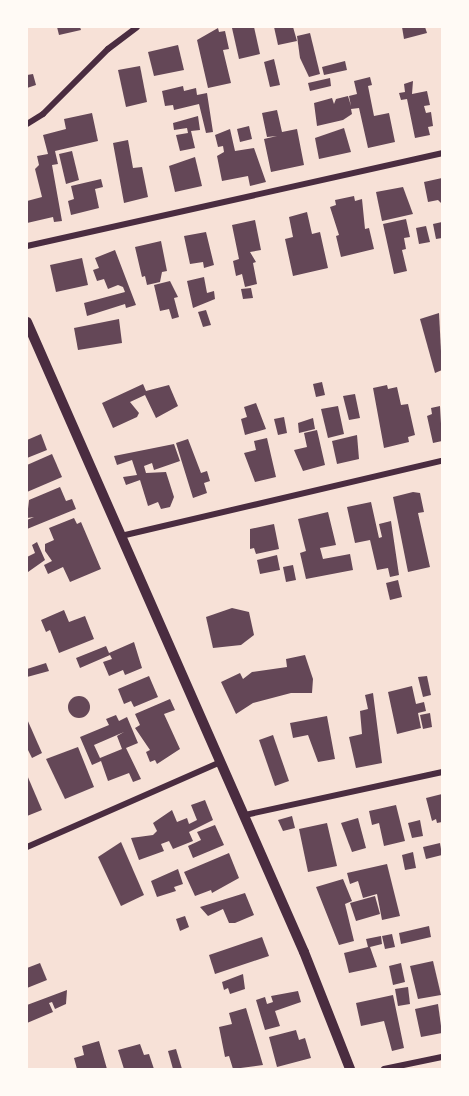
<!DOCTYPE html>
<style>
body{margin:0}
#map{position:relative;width:469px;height:1096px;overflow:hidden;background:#f7e1d7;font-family:Overpass,sans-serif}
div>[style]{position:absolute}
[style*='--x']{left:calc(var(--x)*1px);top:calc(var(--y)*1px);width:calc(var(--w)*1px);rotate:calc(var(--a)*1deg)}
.building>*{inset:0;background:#644757}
.round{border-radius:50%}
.minor>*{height:6px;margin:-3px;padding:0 3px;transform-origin:3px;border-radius:3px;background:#4a2c40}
.tertiary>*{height:10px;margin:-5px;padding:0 5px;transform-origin:5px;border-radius:5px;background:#4a2c40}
span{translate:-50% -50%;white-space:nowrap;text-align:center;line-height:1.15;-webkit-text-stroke:6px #fffaf5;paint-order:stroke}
.frame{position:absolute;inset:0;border:28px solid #fffaf5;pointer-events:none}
</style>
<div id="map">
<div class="building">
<div style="clip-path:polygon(57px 27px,80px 27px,81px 30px,59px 35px)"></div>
<div style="clip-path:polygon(254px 27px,260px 54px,239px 59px,232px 28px)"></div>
<div style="clip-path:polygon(274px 27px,293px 27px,297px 41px,278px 45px)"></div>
<div style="clip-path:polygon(402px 27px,425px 27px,427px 33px,404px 39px)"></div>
<div style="clip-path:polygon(218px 28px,219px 32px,225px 31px,229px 49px,223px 50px,231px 83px,208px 88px,197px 40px)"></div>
<div style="clip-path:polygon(310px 33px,320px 74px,309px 77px,300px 58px,297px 36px)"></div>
<div style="clip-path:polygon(178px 45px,184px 70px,154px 76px,148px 52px)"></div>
<div style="clip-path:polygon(274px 59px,280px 85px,270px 87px,264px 62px)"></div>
<div style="clip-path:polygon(345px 61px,347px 70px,324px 75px,322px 67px)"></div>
<div style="clip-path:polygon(140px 66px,147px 102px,126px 107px,118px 70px)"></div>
<div style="clip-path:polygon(33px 74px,36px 85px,27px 88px,27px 75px)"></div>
<div style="clip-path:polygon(370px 77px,372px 85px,368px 86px,374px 116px,389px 113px,395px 142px,368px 148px,359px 108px,351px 109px,352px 114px,343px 120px,317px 126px,314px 103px,332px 98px,334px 104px,336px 99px,348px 96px,351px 106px,349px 96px,357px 94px,354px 81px)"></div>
<div style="clip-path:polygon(330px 78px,331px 86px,310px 91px,308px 83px)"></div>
<div style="clip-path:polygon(413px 81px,412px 94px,427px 91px,430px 105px,424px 106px,426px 113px,431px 112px,433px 126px,428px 127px,430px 135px,415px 138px,407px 99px,401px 100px,399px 93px,405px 92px,404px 84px)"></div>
<div style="clip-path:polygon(183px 86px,184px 91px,196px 88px,197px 95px,207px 93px,213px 132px,206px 133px,199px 104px,174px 110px,173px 105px,165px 106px,162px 91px)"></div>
<div style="clip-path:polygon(277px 110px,282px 132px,297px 129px,304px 165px,271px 172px,264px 139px,277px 136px,267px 137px,262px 113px)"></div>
<div style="clip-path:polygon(92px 113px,98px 141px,55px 151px,58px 164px,52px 165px,62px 221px,54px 222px,53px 217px,27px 223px,27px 201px,42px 197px,35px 169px,39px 165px,37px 156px,48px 154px,43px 135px,66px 129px,64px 119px)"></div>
<div style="clip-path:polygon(198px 116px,200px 130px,191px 131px,195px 148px,180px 151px,176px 135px,188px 133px,187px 128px,174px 130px,173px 123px)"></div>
<div style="clip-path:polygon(249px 126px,252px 139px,240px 142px,237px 129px)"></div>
<div style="clip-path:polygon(344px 128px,351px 152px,319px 159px,315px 138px)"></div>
<div style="clip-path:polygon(230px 129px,235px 151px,254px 148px,266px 182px,250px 186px,248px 176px,222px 181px,217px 156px,224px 152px,223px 146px,218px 147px,215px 135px)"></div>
<div style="clip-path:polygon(128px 140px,133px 168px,142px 167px,148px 197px,124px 203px,113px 143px)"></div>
<div style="clip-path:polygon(72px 151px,79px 180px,66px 184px,59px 154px)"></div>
<div style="clip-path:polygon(195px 157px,202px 186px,175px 192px,169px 166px)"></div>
<div style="clip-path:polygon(442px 178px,442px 204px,438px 200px,428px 202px,424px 182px)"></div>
<div style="clip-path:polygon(101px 179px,103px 187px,95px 189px,99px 208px,71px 215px,68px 201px,74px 199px,71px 186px)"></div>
<div style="clip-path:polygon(403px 187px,413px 214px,382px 221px,376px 192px)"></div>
<div style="clip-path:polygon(354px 196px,355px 201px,362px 199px,365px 229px,369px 228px,374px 249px,341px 257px,336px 236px,339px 235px,330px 207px,336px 205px,335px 200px)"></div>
<div style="clip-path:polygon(307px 212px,312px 234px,320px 232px,328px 268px,293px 276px,285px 239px,293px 237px,289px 217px)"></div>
<div style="clip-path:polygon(406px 219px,410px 237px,404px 238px,406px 249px,402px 250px,407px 271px,394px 274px,383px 224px)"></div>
<div style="clip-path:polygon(255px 220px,261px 250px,250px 252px,256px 262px,253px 263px,257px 284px,245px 287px,242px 274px,236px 276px,233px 261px,239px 259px,232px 225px)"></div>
<div style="clip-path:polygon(442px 222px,442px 238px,436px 239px,433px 224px)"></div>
<div style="clip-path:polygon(426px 226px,430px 242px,419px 244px,416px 228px)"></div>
<div style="clip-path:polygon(206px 232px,214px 265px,204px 268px,203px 262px,190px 264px,184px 236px)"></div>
<div style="clip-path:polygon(161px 241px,167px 271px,162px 272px,160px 282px,147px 285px,145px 276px,142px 277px,135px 247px)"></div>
<div style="clip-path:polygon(115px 250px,136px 305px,126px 308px,125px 304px,87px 316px,84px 303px,125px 292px,123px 287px,118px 285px,108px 289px,104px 279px,97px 281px,93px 270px,99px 268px,95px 258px)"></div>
<div style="clip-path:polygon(82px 258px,88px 285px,56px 292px,50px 265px)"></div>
<div style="clip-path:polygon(204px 277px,207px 293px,214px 291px,215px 299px,193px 308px,187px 281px)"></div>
<div style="clip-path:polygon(170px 281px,178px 297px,174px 298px,179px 317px,172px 319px,169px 309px,160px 311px,154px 285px)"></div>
<div style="clip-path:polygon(251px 288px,253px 298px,243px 299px,241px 289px)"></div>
<div style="clip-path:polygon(206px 310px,211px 325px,203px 327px,198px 312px)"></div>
<div style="clip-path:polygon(439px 313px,442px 370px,435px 373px,420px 319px)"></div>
<div style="clip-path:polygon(119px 319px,122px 343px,78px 350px,74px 328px)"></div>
<div style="clip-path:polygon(322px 382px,325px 395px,316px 397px,313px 384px)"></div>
<div style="clip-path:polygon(143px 384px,146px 391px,169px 385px,178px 406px,156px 418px,145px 395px,130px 402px,139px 413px,137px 417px,113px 428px,102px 403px)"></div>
<div style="clip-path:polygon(387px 385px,388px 389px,397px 387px,401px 405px,408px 404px,415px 435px,408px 437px,409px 442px,384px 448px,373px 388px)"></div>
<div style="clip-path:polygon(355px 394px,360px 418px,349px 420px,343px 396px)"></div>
<div style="clip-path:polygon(256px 403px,266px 429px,245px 435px,241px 419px,247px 417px,244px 407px)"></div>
<div style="clip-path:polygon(338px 406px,344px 434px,328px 438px,321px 409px)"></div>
<div style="clip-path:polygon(440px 406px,442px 441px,433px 443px,427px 416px,432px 414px,431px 408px)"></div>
<div style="clip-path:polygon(284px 417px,287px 433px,278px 435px,274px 419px)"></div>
<div style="clip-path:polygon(313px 418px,315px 429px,299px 433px,298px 423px)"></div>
<div style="clip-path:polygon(317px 430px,325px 465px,303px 471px,294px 450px,307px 447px,304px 433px)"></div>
<div style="clip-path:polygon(41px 434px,47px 450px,27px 458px,27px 440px)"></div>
<div style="clip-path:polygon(357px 435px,359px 459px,337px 464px,332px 441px)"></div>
<div style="clip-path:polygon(267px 438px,276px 477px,255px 482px,244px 453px,256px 450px,254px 441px)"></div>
<div style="clip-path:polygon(188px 439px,201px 473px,207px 471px,210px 481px,204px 483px,207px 493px,193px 498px,176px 443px)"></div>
<div style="clip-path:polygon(174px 444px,180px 461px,154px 470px,152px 463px,144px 466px,146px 473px,166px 472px,174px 497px,170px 507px,161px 509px,158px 502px,148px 506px,140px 480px,126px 485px,123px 477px,137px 475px,132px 460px,117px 465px,114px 456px)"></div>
<div style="clip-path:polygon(52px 454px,62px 477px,27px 492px,27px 465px)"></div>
<div style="clip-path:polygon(60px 487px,66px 501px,72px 499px,76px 509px,27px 529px,27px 520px,34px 517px,27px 518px,29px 500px)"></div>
<div style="clip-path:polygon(413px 492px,420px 493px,424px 512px,418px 513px,430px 567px,408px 572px,393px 497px)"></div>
<div style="clip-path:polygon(371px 502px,379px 538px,382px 537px,379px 524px,391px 521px,399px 575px,390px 577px,388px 568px,377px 570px,370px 540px,355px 543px,347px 507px)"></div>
<div style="clip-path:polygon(328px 512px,336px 545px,320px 548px,323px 559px,350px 554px,353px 570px,306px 579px,300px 553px,306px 551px,298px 519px)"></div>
<div style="clip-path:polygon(74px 518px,77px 524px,81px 522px,101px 569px,70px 582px,63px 567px,48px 574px,44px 565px,52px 561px,45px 551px,45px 544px,54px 540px,49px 528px)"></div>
<div style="clip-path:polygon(274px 524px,279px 549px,256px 554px,254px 548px,250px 549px,250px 529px)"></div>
<div style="clip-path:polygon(37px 542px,45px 560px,28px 572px,27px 557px,35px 553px,32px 545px)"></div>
<div style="clip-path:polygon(277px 555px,280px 570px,260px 574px,257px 560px)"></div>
<div style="clip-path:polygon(293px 565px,296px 580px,286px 582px,283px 567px)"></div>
<div style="clip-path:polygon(398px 580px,402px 597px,390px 600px,386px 583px)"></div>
<div style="clip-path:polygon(232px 608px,249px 612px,254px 635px,241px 645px,213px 648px,206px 617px)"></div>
<div style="clip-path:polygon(64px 610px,69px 622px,85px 616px,94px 639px,59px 653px,50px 630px,46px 632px,41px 620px)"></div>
<div style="clip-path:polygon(134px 642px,142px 668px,125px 675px,123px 670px,109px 676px,103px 662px,112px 659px,110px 655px,80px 668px,76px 658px,106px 646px,109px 653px)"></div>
<div style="clip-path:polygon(305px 655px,313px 679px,312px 693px,291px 693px,253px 703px,236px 714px,221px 682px,240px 673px,243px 679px,252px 672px,287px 667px,286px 659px)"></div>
<div style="clip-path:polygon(46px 663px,49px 671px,27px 677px,27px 669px)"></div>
<div style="clip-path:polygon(149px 676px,158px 697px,134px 707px,131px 701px,124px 704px,118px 689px)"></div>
<div style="clip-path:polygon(427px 676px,431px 695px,423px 697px,418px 677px)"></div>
<div style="clip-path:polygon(412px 686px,416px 704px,424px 702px,426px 711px,418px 713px,421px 728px,397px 734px,388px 692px)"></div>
<div style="clip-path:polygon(373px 693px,382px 763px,356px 768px,349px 737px,362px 734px,360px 711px,368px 709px,365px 695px)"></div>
<div class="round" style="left:68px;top:696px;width:22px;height:22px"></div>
<div style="clip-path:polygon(170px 699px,175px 710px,164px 714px,180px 749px,157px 764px,155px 760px,150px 762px,146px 752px,150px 750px,135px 728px,140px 725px,135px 714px)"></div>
<div style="clip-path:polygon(430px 713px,432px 727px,423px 729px,420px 715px)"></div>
<div style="clip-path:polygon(evenodd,116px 715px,119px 721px,127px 717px,138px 743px,126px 748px,141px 779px,133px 782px,129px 773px,108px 781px,101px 761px,92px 765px,80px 737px,109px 725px,106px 719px,116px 715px,124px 732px,117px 736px,122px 749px,100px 758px,94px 745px,124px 732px)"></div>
<div style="clip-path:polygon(327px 716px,335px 759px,318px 762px,308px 735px,293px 738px,290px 723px)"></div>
<div style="clip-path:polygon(27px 719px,42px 753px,32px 758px,27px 748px)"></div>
<div style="clip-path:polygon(273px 735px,289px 781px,275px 786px,259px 740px)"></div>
<div style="clip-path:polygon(78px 747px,94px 787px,65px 799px,46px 759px)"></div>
<div style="clip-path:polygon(27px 775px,42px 810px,27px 816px)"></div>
<div style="clip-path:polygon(442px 794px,442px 822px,437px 823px,436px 819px,432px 821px,426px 798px)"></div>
<div style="clip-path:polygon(205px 800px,213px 820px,189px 832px,193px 841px,173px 849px,169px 841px,161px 844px,164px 851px,139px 860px,131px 838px,153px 835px,157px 831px,153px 823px,172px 810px,177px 822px,187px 818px,189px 824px,197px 820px,191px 805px)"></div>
<div style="clip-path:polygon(396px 805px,405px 841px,384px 846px,379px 823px,372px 825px,369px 811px)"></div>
<div style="clip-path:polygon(292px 816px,295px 828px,283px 831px,278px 820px)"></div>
<div style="clip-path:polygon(358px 818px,366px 848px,352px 852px,341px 823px)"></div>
<div style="clip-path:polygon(420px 820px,423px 836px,412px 838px,408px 823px)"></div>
<div style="clip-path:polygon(327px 823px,337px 866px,308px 872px,299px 829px)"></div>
<div style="clip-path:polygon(215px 825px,224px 845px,193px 858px,188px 846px,201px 840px,197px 832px)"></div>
<div style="clip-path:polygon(121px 842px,144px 895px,121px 906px,98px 857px)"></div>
<div style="clip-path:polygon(440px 843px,442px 855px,426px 859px,423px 847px)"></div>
<div style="clip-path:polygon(413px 852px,416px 868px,405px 870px,402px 855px)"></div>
<div style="clip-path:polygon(229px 853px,239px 878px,212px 893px,211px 890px,195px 896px,184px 872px)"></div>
<div style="clip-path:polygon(387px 864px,400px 916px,382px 920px,377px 894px,363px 898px,358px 881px,350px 884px,347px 873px)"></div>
<div style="clip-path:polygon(178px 869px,183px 884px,174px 887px,176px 891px,157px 897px,151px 881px)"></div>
<div style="clip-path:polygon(343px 879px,352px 901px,345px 904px,354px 941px,339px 945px,316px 887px)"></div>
<div style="clip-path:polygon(245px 893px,254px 915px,235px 923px,229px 923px,223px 909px,208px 916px,200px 907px)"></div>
<div style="clip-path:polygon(375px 896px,380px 914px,356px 921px,350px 903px)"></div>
<div style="clip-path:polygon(185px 916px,189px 927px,180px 931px,176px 919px)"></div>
<div style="clip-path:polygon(429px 926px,431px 937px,401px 944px,399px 933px)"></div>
<div style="clip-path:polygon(392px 934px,395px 947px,385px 949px,382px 936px)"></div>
<div style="clip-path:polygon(381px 936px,382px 944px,370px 947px,377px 967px,349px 973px,344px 953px,368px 947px,366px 939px)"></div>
<div style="clip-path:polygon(262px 937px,269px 956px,215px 974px,209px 955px)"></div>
<div style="clip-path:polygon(433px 961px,441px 995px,418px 999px,410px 966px)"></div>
<div style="clip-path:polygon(40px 963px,47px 980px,27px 988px,27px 968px)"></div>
<div style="clip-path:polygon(401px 963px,405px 982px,393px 985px,389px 966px)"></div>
<div style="clip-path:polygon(243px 974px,245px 989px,230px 994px,228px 988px,224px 990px,222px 982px)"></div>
<div style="clip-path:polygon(408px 987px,410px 1004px,398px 1006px,395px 989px)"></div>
<div style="clip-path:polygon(67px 990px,66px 1004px,55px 1009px,52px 1002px,49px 1003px,53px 1012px,27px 1023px,27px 1005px)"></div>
<div style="clip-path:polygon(298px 991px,301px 1002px,275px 1011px,280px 1026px,265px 1030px,256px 1000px,265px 997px,267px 1004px,273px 1002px,271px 996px)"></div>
<div style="clip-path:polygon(393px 995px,404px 1048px,392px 1051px,384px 1021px,361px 1026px,356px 1003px)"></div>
<div style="clip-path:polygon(438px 1004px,442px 1033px,421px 1037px,415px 1009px)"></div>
<div style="clip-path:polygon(246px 1008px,263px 1065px,233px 1069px,229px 1056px,225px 1057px,219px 1027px,232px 1024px,229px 1013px)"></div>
<div style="clip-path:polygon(296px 1030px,299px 1040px,305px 1038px,311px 1058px,277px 1067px,269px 1037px)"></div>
<div style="clip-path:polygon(99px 1041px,107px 1069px,77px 1069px,74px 1058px,84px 1055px,82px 1046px)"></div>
<div style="clip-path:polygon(140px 1044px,144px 1055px,149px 1054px,154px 1069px,124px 1069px,118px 1050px)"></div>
<div style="clip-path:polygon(176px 1049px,182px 1069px,173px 1069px,168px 1051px)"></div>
</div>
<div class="minor">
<div style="--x:27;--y:124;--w:19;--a:-32"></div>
<div style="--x:43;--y:114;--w:92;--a:-45"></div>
<div style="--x:108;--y:49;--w:36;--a:-37"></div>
<div style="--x:27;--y:246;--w:425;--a:-12.6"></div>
<div style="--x:121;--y:536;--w:330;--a:-13.2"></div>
<div style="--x:245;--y:815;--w:202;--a:-12.3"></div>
<div style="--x:27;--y:847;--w:212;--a:-23.7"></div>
<div style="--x:384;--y:1069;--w:59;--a:-11.7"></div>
</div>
<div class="tertiary">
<div style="--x:27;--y:322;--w:688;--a:66.27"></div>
<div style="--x:304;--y:952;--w:126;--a:68.5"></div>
</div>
<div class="frame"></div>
</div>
